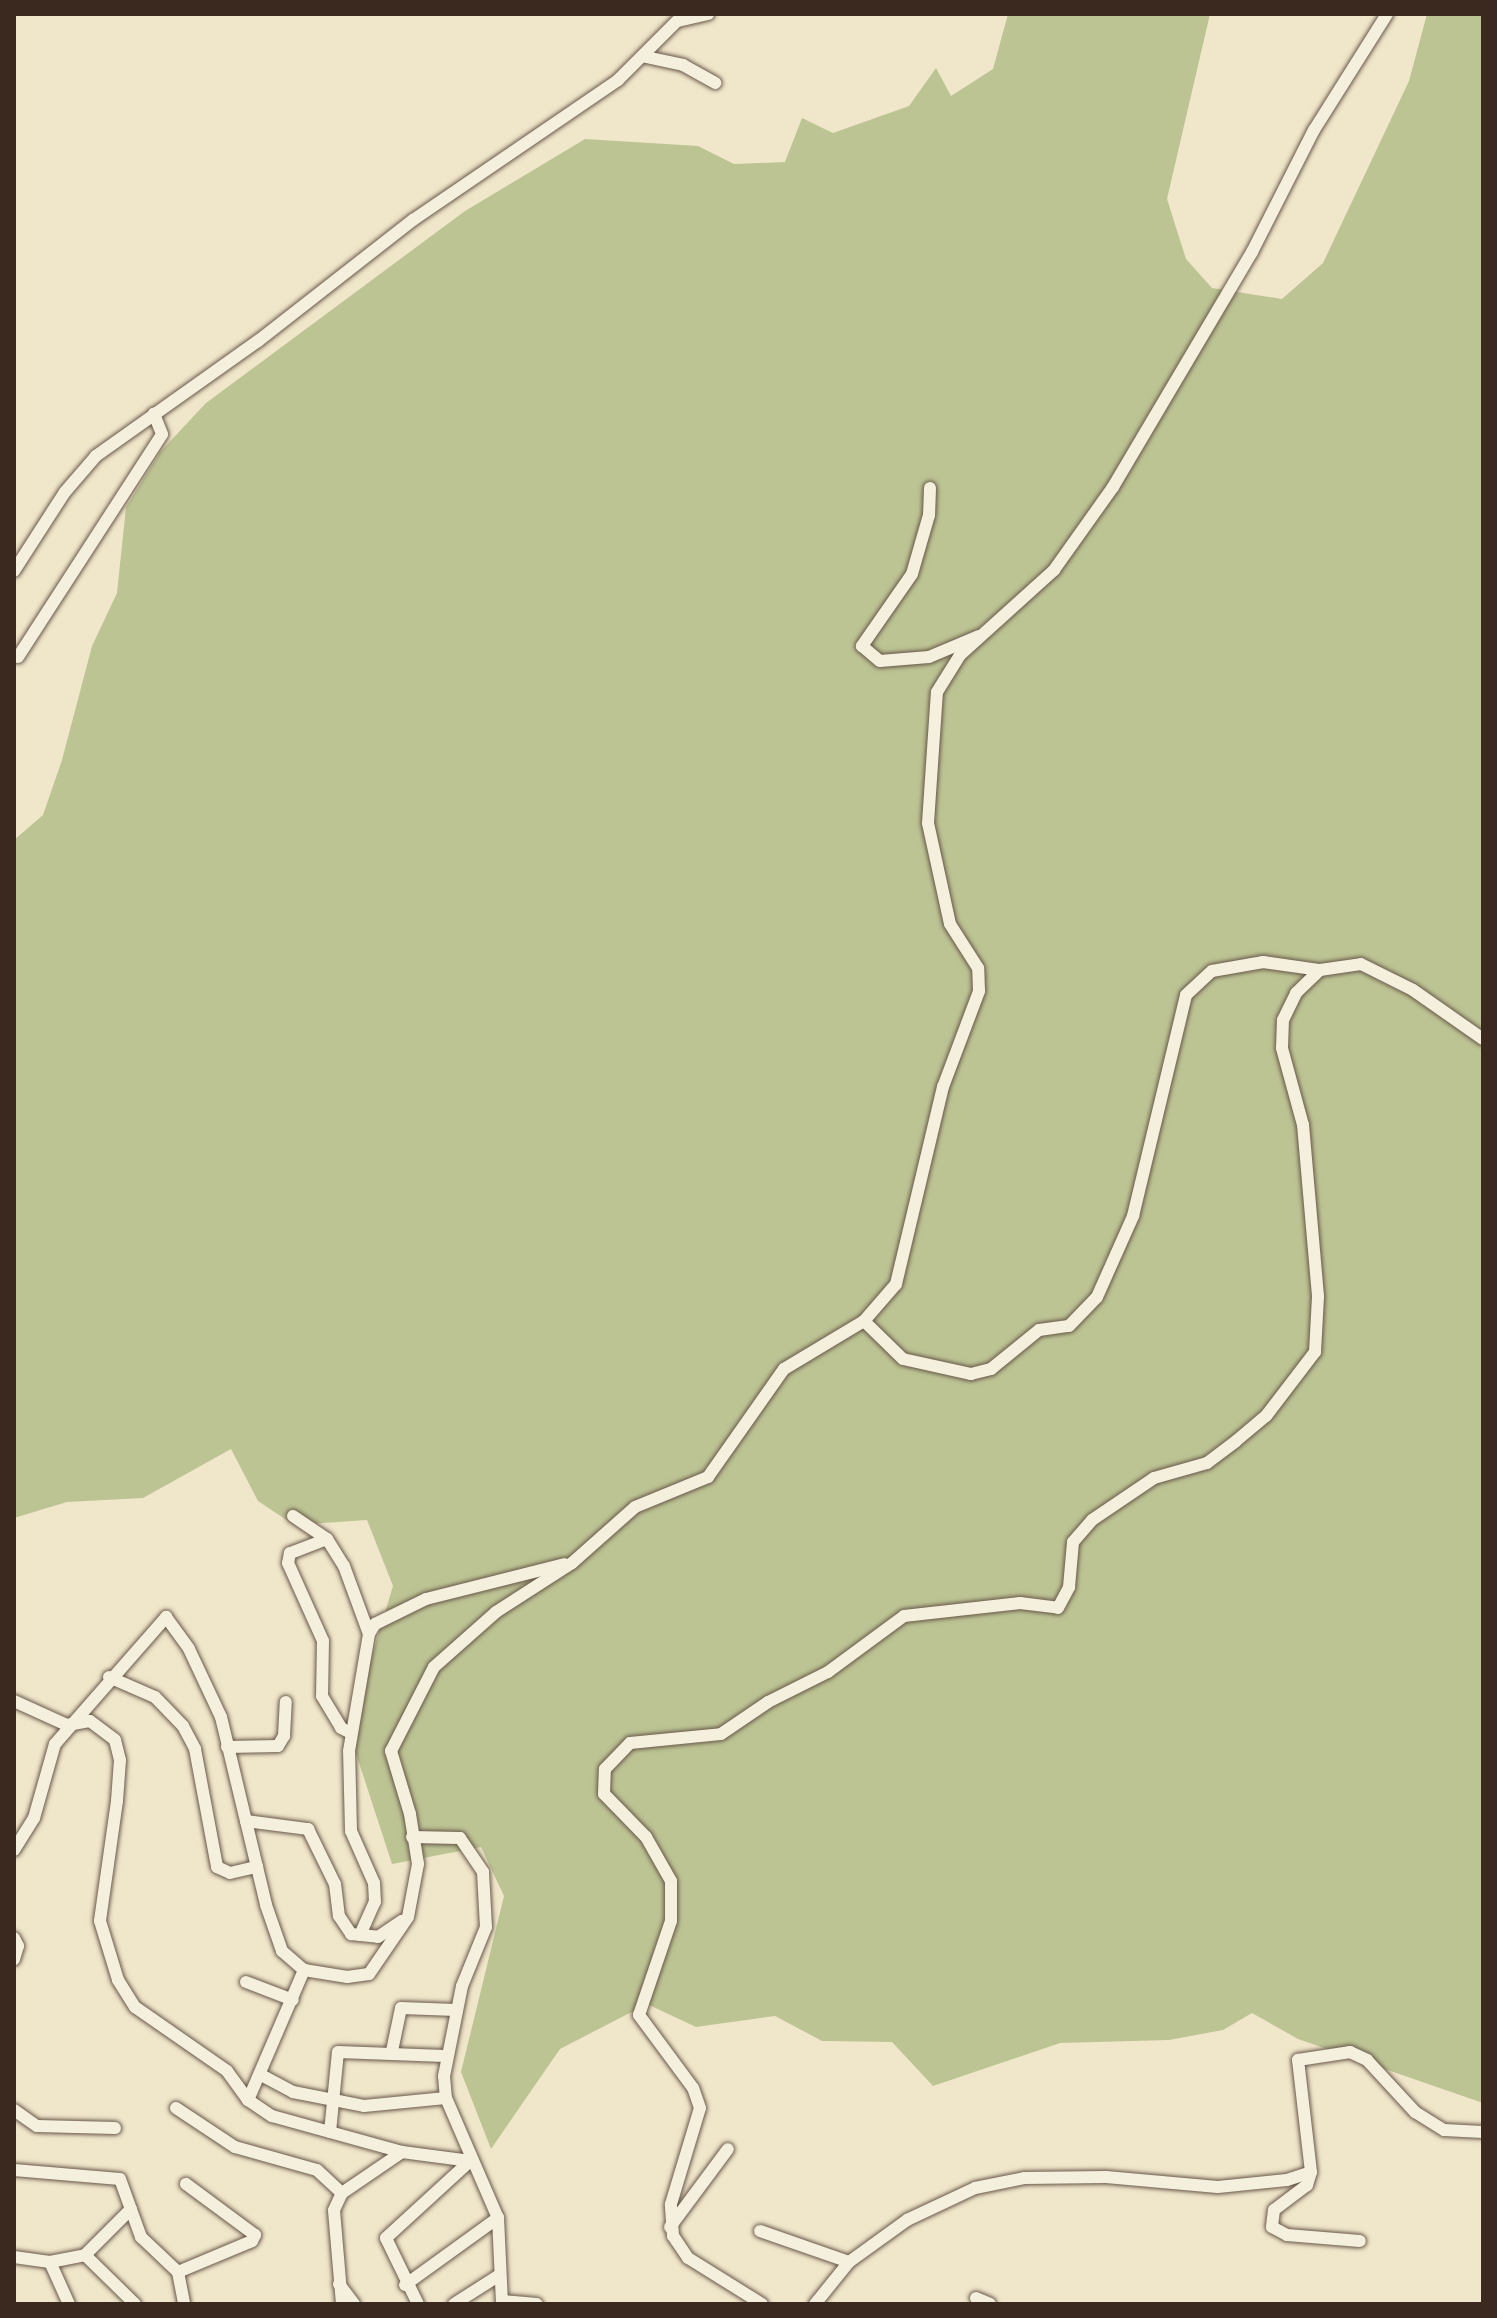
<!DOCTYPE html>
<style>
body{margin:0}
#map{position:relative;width:1497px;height:2318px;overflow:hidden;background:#f0e6ca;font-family:Vollkorn,serif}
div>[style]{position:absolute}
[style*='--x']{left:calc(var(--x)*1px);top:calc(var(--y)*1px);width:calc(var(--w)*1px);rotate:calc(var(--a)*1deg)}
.green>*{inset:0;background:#bdc494}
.roads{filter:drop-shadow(0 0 2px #68584a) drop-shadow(0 0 2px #68584a)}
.minor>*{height:12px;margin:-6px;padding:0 6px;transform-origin:6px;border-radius:6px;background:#f5efdd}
span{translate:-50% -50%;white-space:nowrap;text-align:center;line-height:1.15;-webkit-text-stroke:8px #f5efdd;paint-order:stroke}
.frame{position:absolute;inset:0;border:16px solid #3b281f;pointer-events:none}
</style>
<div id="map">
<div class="green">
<div style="clip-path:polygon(1008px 14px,1210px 14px,1167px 199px,1186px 259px,1212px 288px,1282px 299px,1323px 263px,1409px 81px,1427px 14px,1483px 14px,1483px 2103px,1298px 2039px,1252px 2013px,1223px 2030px,1169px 2040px,1060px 2043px,933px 2086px,892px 2042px,822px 2041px,775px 2016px,696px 2027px,647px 2004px,560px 2049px,491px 2149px,461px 2072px,504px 1896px,481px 1847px,392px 1864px,349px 1732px,393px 1586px,367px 1520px,294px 1525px,258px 1501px,231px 1449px,143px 1498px,67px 1502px,14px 1518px,14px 840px,43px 815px,62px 760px,92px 646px,117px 593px,126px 507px,161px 451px,206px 403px,465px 211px,585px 139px,698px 146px,734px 164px,785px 162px,802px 118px,833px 133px,909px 106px,936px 68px,951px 96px,993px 69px)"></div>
</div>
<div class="roads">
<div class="minor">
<div style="--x:678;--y:21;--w:31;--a:-13"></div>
<div style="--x:646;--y:57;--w:38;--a:12"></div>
<div style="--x:683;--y:65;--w:37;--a:29"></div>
<div style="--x:930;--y:488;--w:27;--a:92"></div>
<div style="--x:929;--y:515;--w:61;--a:106.1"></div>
<div style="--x:912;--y:574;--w:88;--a:124.8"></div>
<div style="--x:862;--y:646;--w:23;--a:40"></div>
<div style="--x:880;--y:661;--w:49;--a:-4.7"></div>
<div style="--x:929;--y:657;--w:54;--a:-22.8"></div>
<div style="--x:14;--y:571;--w:94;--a:-57.2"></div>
<div style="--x:65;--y:492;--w:48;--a:-49.3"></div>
<div style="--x:96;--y:456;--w:199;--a:-35.4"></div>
<div style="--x:258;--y:341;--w:197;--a:-38"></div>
<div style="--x:413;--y:220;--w:248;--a:-34.3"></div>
<div style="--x:618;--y:80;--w:93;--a:-45"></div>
<div style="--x:18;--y:657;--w:265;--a:-57.1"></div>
<div style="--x:162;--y:434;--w:22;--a:-112"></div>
<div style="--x:864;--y:1321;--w:54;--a:44.3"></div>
<div style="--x:903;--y:1359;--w:70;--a:12.4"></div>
<div style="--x:971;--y:1374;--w:21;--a:-14"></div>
<div style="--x:991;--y:1369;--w:62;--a:-39.1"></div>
<div style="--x:1039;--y:1330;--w:30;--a:-8"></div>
<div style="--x:1069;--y:1326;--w:40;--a:-46"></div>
<div style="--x:1097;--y:1297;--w:89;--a:-66"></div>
<div style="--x:1133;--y:1216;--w:227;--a:-76.5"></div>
<div style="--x:1186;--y:995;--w:35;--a:-43"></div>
<div style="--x:1212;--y:971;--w:52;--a:-10"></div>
<div style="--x:1263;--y:962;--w:58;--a:8"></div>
<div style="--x:293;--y:1516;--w:41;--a:34.1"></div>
<div style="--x:327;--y:1539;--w:32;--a:58"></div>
<div style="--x:344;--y:1566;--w:72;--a:69.8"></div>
<div style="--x:327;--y:1539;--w:40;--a:159"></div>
<div style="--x:290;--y:1553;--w:10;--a:101"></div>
<div style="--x:288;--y:1563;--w:85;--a:65.8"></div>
<div style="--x:323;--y:1641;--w:55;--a:91"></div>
<div style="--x:322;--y:1696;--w:37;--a:59"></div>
<div style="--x:341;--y:1728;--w:11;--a:27"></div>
<div style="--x:109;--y:1677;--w:50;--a:23.5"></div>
<div style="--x:155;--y:1697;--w:40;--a:46"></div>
<div style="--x:183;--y:1726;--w:26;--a:62"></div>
<div style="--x:195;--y:1749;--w:120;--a:79.4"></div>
<div style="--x:217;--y:1867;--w:14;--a:25"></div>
<div style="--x:230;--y:1873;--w:28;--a:-13"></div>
<div style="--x:14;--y:1701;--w:58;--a:24.4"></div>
<div style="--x:67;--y:1725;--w:23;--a:-10"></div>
<div style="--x:90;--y:1721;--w:31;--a:37"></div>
<div style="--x:115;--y:1740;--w:21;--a:76"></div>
<div style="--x:120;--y:1760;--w:41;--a:94.2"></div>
<div style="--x:117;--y:1801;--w:121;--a:98.1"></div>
<div style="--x:100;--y:1921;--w:62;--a:73"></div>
<div style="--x:118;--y:1980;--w:32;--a:58"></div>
<div style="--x:135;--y:2007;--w:112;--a:34.8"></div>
<div style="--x:227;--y:2071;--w:36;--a:54"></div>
<div style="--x:248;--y:2100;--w:29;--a:34"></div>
<div style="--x:272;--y:2116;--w:135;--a:15.5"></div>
<div style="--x:402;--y:2152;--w:69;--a:7.5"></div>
<div style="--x:227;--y:1747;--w:51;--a:-1.1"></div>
<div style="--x:278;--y:1746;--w:12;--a:-59"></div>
<div style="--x:284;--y:1736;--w:34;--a:-87"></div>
<div style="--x:246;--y:1821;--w:63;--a:7.4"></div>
<div style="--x:308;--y:1829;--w:61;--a:63.9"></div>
<div style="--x:335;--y:1884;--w:32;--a:83"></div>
<div style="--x:339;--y:1916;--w:22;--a:56"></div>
<div style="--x:351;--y:1934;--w:27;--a:6"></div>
<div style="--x:378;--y:1937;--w:29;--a:-34"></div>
<div style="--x:412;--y:1837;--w:48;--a:1.2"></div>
<div style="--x:460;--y:1838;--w:41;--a:55.9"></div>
<div style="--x:483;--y:1872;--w:55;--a:86.9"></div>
<div style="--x:486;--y:1927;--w:64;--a:112.1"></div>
<div style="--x:462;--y:1986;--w:92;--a:101.3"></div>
<div style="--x:444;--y:2076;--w:22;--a:85"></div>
<div style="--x:446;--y:2098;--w:131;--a:66.6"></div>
<div style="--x:498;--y:2218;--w:86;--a:87.3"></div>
<div style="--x:14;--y:1850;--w:38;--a:-58"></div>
<div style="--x:34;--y:1818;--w:77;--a:-74.2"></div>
<div style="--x:55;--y:1744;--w:169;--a:-48.8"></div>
<div style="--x:166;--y:1617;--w:39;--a:54"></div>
<div style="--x:189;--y:1649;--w:75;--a:64.8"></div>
<div style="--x:221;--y:1717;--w:193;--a:76.5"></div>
<div style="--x:266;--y:1905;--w:49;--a:70.8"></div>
<div style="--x:282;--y:1951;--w:29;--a:41"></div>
<div style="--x:304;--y:1970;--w:44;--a:9.2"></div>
<div style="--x:347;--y:1977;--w:22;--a:-8"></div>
<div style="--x:369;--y:1974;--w:69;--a:-55.6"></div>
<div style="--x:408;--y:1917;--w:54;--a:-79.3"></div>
<div style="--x:418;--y:1864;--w:51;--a:-99.1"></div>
<div style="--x:410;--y:1814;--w:66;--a:-106.8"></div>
<div style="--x:391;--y:1751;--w:94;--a:-62.9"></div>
<div style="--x:434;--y:1667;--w:83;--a:-41.6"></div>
<div style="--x:496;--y:1612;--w:90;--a:-32.8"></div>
<div style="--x:572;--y:1563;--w:84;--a:-41.6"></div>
<div style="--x:635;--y:1507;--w:79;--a:-22.3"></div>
<div style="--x:708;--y:1477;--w:132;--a:-54.9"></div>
<div style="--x:784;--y:1369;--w:93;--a:-31"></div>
<div style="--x:864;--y:1321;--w:49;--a:-49.1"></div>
<div style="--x:896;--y:1284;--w:203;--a:-76.6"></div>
<div style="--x:943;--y:1087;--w:103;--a:-69.4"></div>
<div style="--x:979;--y:991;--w:23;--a:-92"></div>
<div style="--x:978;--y:968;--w:52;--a:-122.5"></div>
<div style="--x:950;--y:924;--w:103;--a:-102.3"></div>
<div style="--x:928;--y:823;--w:131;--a:-86.1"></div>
<div style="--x:937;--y:692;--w:44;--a:-58.1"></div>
<div style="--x:960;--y:655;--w:127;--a:-42.1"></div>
<div style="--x:1054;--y:570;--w:102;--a:-54.6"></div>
<div style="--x:1113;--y:487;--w:273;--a:-59.4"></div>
<div style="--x:1252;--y:252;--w:137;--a:-63.1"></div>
<div style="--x:1314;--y:130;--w:137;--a:-57.8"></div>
<div style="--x:360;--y:1935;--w:36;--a:-66"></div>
<div style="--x:375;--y:1902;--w:19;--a:-93"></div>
<div style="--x:374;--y:1883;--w:57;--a:-113.9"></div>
<div style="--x:351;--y:1831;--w:80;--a:-91.4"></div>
<div style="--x:349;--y:1751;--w:119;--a:-80.3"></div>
<div style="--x:369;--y:1634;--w:12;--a:-59"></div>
<div style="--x:375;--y:1624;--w:57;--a:-26.1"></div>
<div style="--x:426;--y:1599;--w:143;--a:-14.1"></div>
<div style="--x:14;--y:1938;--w:9;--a:63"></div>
<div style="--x:18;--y:1946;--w:14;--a:107"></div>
<div style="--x:246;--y:1982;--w:50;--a:21"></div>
<div style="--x:392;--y:2051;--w:44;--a:-78.2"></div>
<div style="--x:401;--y:2008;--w:55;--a:2.1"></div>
<div style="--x:263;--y:2076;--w:34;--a:28"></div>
<div style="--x:293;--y:2092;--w:72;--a:11.2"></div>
<div style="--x:364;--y:2106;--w:82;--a:-5.6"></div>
<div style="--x:248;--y:2100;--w:142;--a:-66.7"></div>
<div style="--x:176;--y:2108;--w:71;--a:33.5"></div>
<div style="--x:235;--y:2147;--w:85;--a:15.7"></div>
<div style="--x:317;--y:2170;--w:34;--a:43"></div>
<div style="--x:14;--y:2110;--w:28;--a:35"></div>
<div style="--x:37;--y:2126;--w:78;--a:1.5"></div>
<div style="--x:330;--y:2132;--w:80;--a:-84.3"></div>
<div style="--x:338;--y:2052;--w:107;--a:2.1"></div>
<div style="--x:14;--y:2170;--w:106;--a:4.9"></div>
<div style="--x:120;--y:2179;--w:62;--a:70.1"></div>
<div style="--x:141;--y:2237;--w:51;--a:43.4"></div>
<div style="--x:178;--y:2272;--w:33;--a:79"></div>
<div style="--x:1311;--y:2172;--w:14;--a:107"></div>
<div style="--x:1307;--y:2185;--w:41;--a:142.9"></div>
<div style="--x:1274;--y:2210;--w:17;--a:97"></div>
<div style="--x:1272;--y:2227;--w:17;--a:28"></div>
<div style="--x:1287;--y:2235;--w:73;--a:4.7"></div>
<div style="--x:670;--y:2227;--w:97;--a:-53.4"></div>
<div style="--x:760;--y:2231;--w:94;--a:19.2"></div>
<div style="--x:85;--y:2255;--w:70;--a:44.4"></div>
<div style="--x:14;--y:2257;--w:36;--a:8"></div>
<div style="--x:50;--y:2262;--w:36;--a:-11"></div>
<div style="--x:85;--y:2255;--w:65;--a:-45"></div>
<div style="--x:50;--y:2262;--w:46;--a:65.7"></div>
<div style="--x:178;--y:2272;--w:80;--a:-22.7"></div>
<div style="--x:252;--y:2241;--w:7;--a:-63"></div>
<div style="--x:255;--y:2235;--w:86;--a:-143.5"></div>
<div style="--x:339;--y:2284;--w:25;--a:53"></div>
<div style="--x:405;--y:2285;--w:115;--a:-35.8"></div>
<div style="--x:976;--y:2298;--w:15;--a:23"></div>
<div style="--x:502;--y:2301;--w:35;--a:5"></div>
<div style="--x:342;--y:2304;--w:94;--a:-94.9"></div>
<div style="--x:334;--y:2210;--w:19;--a:-65"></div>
<div style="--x:342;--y:2193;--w:73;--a:-34.3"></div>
<div style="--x:418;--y:2304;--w:73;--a:-115.9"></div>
<div style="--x:386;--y:2238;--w:114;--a:-42.5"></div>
<div style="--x:454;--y:2304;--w:52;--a:-32.5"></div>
<div style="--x:762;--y:2304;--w:87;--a:-148.1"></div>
<div style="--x:688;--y:2258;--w:27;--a:-124"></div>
<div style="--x:673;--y:2236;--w:32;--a:-94"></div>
<div style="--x:671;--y:2204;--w:100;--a:-73.2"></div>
<div style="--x:700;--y:2108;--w:21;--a:-109"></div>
<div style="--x:693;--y:2088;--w:91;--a:-126.5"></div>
<div style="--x:639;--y:2015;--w:99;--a:-71.2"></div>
<div style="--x:671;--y:1921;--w:40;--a:-90"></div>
<div style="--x:671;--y:1881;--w:51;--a:-119.6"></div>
<div style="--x:646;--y:1837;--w:60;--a:-134.3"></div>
<div style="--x:604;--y:1794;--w:25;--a:-88"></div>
<div style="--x:605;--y:1769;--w:36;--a:-46"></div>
<div style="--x:630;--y:1743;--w:91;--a:-5.6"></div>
<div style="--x:721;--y:1734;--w:57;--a:-34.2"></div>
<div style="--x:768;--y:1702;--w:67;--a:-26.6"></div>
<div style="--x:828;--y:1672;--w:94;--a:-36.4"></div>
<div style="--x:904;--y:1616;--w:117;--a:-6.4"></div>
<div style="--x:1020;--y:1603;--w:38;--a:7"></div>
<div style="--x:1058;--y:1608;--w:24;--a:-62"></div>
<div style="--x:1069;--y:1587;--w:45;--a:-84.9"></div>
<div style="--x:1073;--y:1542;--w:29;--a:-49"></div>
<div style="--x:1092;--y:1520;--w:75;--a:-34.1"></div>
<div style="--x:1154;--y:1478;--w:55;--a:-15.8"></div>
<div style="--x:1207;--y:1463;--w:36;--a:-37"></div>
<div style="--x:1236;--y:1441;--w:39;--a:-40"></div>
<div style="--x:1266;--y:1416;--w:81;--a:-52.6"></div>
<div style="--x:1315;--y:1352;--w:56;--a:-86.9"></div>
<div style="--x:1318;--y:1296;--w:172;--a:-95"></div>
<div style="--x:1303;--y:1125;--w:80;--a:-105.3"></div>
<div style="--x:1282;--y:1048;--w:28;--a:-88"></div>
<div style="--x:1283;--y:1020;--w:30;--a:-64"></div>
<div style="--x:1296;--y:993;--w:33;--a:-44"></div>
<div style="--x:1320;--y:970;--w:41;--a:-8.3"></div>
<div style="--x:1361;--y:964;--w:58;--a:26.6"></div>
<div style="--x:1413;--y:990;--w:85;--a:35"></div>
<div style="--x:815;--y:2304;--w:54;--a:-51"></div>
<div style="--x:849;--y:2262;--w:72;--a:-35.9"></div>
<div style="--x:907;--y:2220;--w:75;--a:-25.2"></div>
<div style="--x:975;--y:2188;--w:50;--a:-11.5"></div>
<div style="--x:1024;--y:2178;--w:82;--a:-0.7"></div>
<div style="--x:1106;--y:2177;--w:112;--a:5.1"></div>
<div style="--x:1218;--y:2187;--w:69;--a:-5.8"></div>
<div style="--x:1287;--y:2180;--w:25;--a:-18"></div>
<div style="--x:1311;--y:2172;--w:113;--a:-96.6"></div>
<div style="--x:1298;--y:2060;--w:53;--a:-8.7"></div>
<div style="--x:1350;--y:2052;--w:19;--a:25"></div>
<div style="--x:1367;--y:2060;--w:71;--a:47.3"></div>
<div style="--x:1415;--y:2112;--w:34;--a:32"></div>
<div style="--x:1444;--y:2130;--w:39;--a:3"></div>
</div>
</div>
<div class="frame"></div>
</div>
